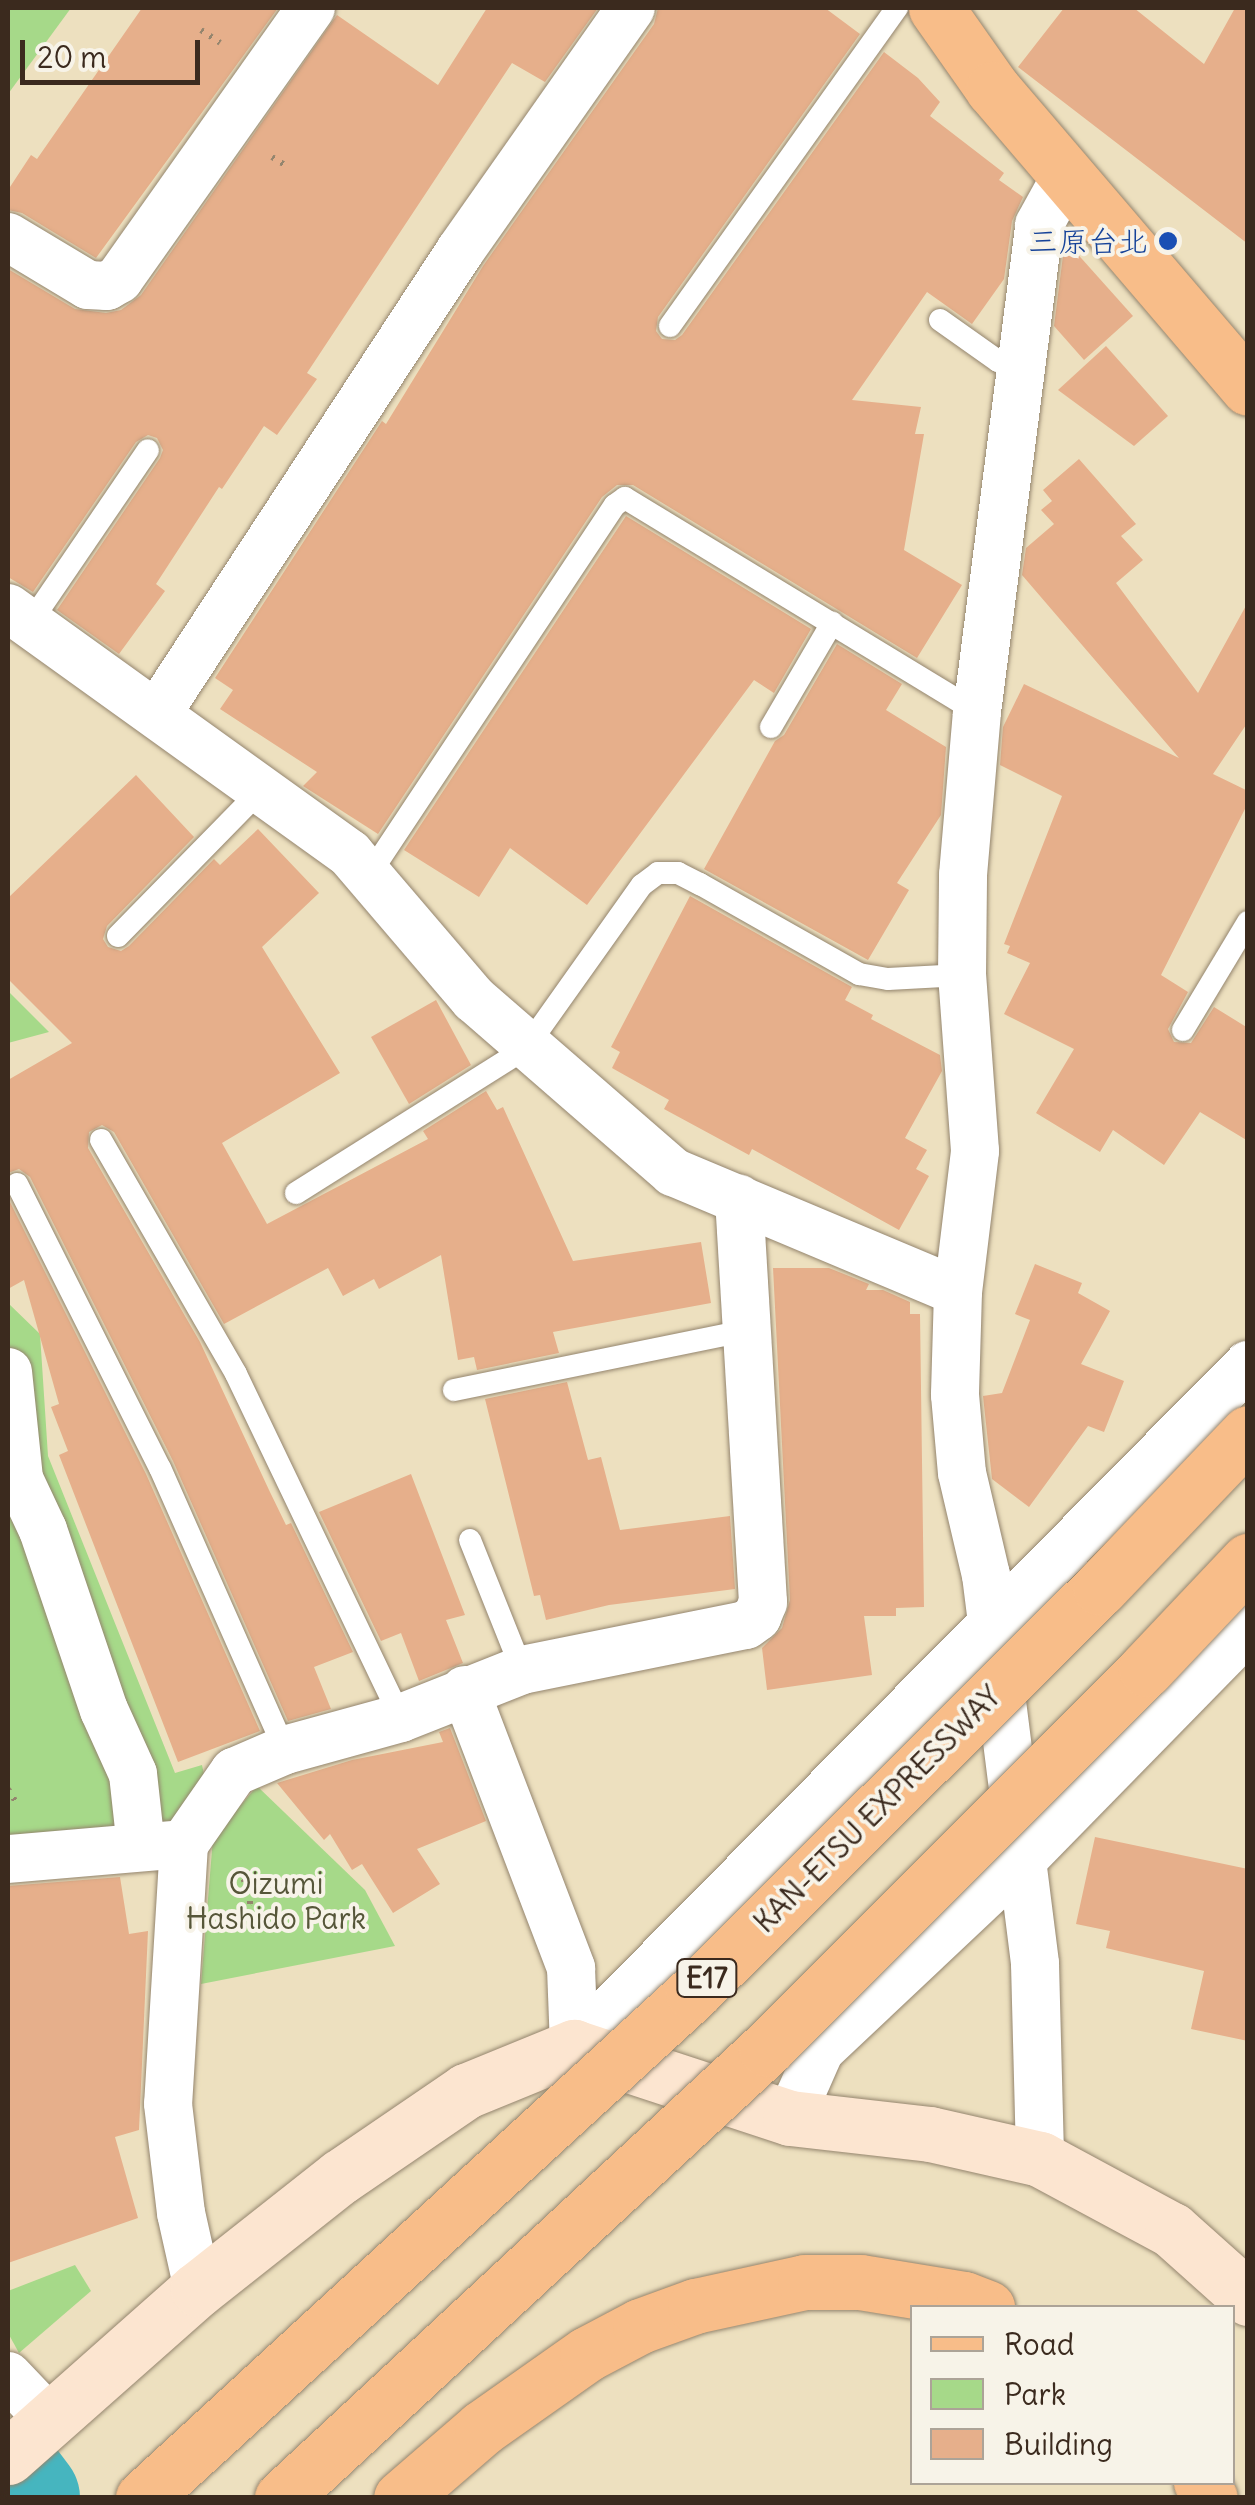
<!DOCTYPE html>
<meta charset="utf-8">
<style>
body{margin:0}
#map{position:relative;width:1255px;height:2505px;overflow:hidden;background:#ede0bf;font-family:Delius,"Klee One",sans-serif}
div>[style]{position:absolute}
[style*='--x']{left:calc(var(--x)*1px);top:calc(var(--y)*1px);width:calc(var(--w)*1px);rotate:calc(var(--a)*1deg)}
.green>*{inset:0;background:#a6d989}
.river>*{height:108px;margin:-54px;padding:0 54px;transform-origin:54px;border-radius:54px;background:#46b5bf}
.building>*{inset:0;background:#e6af8b}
.path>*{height:6px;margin-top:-3px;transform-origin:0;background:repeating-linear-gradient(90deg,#94856e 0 2.5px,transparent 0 10.5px)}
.roads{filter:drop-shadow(0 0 2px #94856e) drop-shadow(0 0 2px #94856e)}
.lane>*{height:22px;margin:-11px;padding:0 11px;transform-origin:11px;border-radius:11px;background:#fff}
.street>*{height:48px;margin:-24px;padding:0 24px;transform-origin:24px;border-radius:24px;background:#fff}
.secondary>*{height:55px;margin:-27.5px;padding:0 27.5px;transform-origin:27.5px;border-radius:27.5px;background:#fce5d0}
.primary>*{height:55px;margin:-27.5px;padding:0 27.5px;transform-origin:27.5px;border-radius:27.5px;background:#f8bd89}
.highway>*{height:55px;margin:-27.5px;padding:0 27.5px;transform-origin:27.5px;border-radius:27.5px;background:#f8bd89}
.bridges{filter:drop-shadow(0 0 2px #94856e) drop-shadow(0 0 2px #94856e)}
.highway-bridge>*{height:55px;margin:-27.5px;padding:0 27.5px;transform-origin:27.5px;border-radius:27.5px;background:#f8bd89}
.dots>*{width:28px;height:28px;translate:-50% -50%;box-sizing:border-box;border:5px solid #f7f3e8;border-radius:50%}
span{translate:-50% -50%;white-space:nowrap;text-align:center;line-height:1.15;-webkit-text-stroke:8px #f7f3e8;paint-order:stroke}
.shield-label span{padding:2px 8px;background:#f7f3e8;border:2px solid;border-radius:8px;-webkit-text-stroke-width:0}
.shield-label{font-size:28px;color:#3b2a1e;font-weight:700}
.transit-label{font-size:30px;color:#164399}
.right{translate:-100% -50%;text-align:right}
.street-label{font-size:30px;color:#3b2a1e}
.park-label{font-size:30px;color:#565639}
.frame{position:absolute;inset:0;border:10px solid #3b2a1e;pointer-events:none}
.legend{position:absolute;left:910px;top:2305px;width:325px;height:180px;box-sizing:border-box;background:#f7f3e8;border:2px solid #aca397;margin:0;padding:12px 18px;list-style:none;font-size:30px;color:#3b2a1e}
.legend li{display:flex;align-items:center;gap:20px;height:50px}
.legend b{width:50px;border:2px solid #aca397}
.scale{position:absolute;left:20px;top:40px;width:180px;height:45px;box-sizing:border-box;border:5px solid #3b2a1e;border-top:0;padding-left:12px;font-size:30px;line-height:35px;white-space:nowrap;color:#3b2a1e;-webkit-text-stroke:8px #f7f3e8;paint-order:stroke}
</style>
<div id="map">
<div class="green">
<div style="clip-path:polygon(8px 8px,71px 8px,8px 94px)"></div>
<div style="clip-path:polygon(8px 991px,49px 1032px,8px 1043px)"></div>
<div style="clip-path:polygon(8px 1303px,40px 1334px,48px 1456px,175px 1773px,202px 1765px,206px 1783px,178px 1821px,8px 1839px)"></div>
<div style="clip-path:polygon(257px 1786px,365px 1890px,395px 1946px,201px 1984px,213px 1838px)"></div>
<div style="clip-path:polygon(75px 2265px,91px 2291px,19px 2353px,8px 2333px,8px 2291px)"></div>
</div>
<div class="river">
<div style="--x:8;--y:2474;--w:30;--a:53"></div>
</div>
<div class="building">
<div style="clip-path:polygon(142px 8px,278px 8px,96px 258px,22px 213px,8px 210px,8px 190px,31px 155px,37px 159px)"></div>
<div style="clip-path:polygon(487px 8px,598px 8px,545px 82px,512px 63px,307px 373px,317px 379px,277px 435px,264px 426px,222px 489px,219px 487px,156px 584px,165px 591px,119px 654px,57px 610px,160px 458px,163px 450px,157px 438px,148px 435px,136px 442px,33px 592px,8px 577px,8px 269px,75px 309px,106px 313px,121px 310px,141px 295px,337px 15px,438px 85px)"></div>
<div style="clip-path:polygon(658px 8px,825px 8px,860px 34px,658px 317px,656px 331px,662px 339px,675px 340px,682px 335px,884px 52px,918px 78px,940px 102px,930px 116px,1004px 173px,999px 180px,1023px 197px,1012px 221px,1004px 279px,972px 324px,927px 292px,852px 400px,921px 407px,915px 434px,924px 434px,904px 550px,962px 585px,917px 658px,633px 485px,617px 485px,602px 497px,378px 834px,303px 786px,317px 772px,220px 709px,233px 690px,215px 678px,382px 421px,386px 424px,483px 266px,654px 24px)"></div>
<div style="clip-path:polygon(1064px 8px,1134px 8px,1204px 64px,1235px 8px,1248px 8px,1248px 244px,1018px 67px)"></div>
<div style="clip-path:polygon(1065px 240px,1133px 316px,1084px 360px,1054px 326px)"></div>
<div style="clip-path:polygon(1106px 346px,1168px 416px,1134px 446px,1058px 390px)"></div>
<div style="clip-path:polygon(1079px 459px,1136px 524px,1121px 536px,1143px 560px,1116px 583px,1198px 693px,1248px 602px,1248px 722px,1213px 774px,1248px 791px,1248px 803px,1161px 975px,1188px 992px,1168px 1029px,1174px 1042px,1191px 1043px,1214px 1007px,1248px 1028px,1248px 1141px,1200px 1112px,1164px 1165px,1113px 1130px,1100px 1152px,1036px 1113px,1074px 1049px,1004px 1014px,1030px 963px,1007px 953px,1010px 946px,1004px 944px,1062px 796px,1000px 765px,1003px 727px,1024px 684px,1179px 758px,1022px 575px,1026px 548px,1054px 524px,1041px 510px,1052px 501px,1043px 490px)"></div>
<div style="clip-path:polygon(626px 516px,811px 629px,774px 693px,754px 680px,587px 905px,510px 848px,479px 897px,404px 850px)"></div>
<div style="clip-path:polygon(837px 644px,902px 684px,886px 710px,946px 747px,941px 815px,897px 883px,909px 890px,868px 960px,704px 869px,775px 741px,784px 735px)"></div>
<div style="clip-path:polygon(136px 775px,194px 837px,107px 926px,103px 939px,108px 947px,121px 951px,129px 946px,214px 859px,220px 865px,258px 829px,319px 893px,262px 947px,340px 1073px,222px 1143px,267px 1224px,428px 1139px,423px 1131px,486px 1091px,497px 1110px,503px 1107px,573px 1261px,701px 1242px,711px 1303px,553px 1332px,559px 1353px,477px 1370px,474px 1357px,458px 1360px,441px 1255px,379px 1289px,374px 1279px,343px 1296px,328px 1268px,224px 1324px,114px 1132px,102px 1125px,89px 1132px,88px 1148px,200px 1342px,269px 1490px,286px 1525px,291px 1523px,353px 1652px,314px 1667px,331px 1709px,288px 1721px,173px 1461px,30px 1177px,19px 1169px,8px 1173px,8px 1080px,72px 1043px,8px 979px,8px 898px)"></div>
<div style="clip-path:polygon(690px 896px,852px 987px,845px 1000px,873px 1015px,871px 1019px,940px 1055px,942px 1071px,905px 1138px,927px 1150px,916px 1169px,929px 1176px,899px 1230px,752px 1149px,749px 1155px,664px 1109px,669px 1100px,612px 1068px,620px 1052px,611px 1047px)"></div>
<div style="clip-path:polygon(436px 1000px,471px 1065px,409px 1104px,371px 1037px)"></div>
<div style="clip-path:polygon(8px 1198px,146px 1474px,260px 1731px,178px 1762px,59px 1455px,68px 1451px,51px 1407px,59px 1404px,24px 1280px,8px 1289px)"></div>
<div style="clip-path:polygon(1035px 1264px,1082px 1283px,1078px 1293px,1110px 1311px,1081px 1364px,1124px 1381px,1104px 1432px,1088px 1426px,1029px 1507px,992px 1479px,983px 1396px,1002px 1393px,1030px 1320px,1015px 1314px)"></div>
<div style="clip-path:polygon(773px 1268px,829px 1268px,869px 1284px,866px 1290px,883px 1290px,910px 1302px,910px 1314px,920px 1314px,924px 1607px,896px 1608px,896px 1616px,864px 1616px,872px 1675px,767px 1690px,762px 1648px,782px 1628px,790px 1600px)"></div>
<div style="clip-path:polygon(567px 1382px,588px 1460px,601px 1457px,620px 1530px,730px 1516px,735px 1589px,609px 1605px,546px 1620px,540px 1595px,534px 1596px,485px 1399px)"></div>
<div style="clip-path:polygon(411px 1474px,465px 1615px,446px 1620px,463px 1663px,419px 1681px,401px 1633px,381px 1641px,319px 1512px)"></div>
<div style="clip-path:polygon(450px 1728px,486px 1821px,417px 1849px,440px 1884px,393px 1913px,362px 1864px,352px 1870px,330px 1834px,324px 1840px,277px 1783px,352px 1760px,443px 1742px,439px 1732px)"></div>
<div style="clip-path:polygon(1095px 1837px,1248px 1869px,1248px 2041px,1191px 2029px,1204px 1971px,1106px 1948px,1110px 1931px,1076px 1924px)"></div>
<div style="clip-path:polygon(120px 1877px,129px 1934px,148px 1931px,139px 2130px,115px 2137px,138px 2218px,8px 2263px,8px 1886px)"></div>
</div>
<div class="path">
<div style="--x:201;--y:30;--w:23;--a:34"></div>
<div style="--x:272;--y:157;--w:19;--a:32"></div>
<div style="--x:8;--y:1789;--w:17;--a:59"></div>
<div style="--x:235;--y:1919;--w:21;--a:-45"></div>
<div style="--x:250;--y:1904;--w:14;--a:-90"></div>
<div style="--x:250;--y:1890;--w:26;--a:-122"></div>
</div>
<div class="roads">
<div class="lane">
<div style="--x:940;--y:320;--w:71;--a:35.3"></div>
<div style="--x:998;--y:361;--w:22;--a:8"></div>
<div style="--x:670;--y:326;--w:391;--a:-54.5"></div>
<div style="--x:30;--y:623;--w:209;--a:-55.7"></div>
<div style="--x:771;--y:727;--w:121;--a:-59.6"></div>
<div style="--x:369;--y:875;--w:444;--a:-56.4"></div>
<div style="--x:615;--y:505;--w:12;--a:-35"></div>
<div style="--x:625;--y:498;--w:412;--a:31.3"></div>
<div style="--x:118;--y:936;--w:206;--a:-45.6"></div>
<div style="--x:1183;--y:1030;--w:126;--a:-59"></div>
<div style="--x:101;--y:1140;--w:270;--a:60"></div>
<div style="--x:236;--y:1374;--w:382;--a:64.4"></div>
<div style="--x:17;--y:1184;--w:318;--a:63.3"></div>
<div style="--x:160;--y:1468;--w:308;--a:66.1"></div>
<div style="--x:296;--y:1193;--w:272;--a:-32.2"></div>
<div style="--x:526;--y:1048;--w:200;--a:-54.6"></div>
<div style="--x:642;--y:885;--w:20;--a:-37"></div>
<div style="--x:658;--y:873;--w:20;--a:0"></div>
<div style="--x:678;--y:873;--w:25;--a:27"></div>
<div style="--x:700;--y:884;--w:183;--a:29.5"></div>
<div style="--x:859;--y:974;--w:29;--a:10"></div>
<div style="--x:888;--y:979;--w:74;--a:-3.1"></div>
<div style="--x:454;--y:1390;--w:300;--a:-11.5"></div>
<div style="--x:470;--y:1540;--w:140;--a:68.2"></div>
</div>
<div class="street">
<div style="--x:8;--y:237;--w:93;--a:31"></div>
<div style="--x:88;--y:285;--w:19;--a:3"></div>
<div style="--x:107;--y:286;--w:14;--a:-30"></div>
<div style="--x:119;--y:279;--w:332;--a:-54.7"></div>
<div style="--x:8;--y:608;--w:421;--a:35.7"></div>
<div style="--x:350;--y:854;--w:191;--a:49.5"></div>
<div style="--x:474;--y:999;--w:264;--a:41"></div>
<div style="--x:673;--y:1172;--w:309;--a:22.8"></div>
<div style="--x:958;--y:1292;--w:142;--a:-83.1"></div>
<div style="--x:975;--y:1151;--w:176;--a:-94.2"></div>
<div style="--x:962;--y:975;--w:100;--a:-89.4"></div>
<div style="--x:963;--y:875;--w:164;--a:-85.1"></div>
<div style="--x:977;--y:712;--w:491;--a:-82.7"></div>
<div style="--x:1039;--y:225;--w:56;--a:-61.1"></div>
<div style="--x:158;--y:712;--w:551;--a:-56.77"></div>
<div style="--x:460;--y:251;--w:297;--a:-54.9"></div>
<div style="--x:958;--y:1292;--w:103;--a:91.7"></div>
<div style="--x:955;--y:1395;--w:78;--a:84.9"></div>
<div style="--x:962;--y:1473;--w:105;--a:76.8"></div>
<div style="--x:986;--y:1575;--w:392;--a:82.8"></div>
<div style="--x:1035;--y:1964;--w:195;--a:88.5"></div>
<div style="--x:8;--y:1372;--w:108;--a:84.1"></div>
<div style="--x:19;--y:1479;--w:56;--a:64.8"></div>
<div style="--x:43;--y:1530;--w:190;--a:71.3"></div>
<div style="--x:104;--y:1710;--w:70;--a:65.6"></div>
<div style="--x:133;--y:1774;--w:73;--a:83.7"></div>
<div style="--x:465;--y:1690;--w:298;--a:69.1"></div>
<div style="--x:571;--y:1968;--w:79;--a:87.8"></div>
<div style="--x:184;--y:1844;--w:260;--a:93.5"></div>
<div style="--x:168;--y:2104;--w:110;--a:83.2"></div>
<div style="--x:181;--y:2213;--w:78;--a:77.4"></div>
<div style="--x:8;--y:1859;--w:177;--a:-4.9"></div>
<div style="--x:184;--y:1844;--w:88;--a:-55.2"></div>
<div style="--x:234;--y:1772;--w:56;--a:-23.3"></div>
<div style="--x:285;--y:1750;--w:120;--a:-15.4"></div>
<div style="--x:401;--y:1718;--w:130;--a:-21.6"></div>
<div style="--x:522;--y:1670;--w:228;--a:-11.4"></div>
<div style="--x:746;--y:1625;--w:14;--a:-36"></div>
<div style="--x:757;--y:1617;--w:16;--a:-68"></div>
<div style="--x:763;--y:1602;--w:404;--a:-93.4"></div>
<div style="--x:574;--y:2047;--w:959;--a:-45.34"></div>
<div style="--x:790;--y:2118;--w:74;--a:-66.2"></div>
<div style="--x:820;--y:2050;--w:279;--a:-43.3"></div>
<div style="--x:1023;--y:1859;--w:322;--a:-45.6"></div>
<div style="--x:8;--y:2376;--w:59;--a:46.4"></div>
</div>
<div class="secondary">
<div style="--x:8;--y:2457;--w:254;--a:-41.5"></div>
<div style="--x:198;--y:2289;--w:181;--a:-38.3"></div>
<div style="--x:340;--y:2177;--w:153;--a:-34.3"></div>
<div style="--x:466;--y:2091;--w:117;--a:-22.2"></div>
<div style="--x:574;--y:2047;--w:227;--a:18.2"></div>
<div style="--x:790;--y:2118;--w:141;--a:6.5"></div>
<div style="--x:930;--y:2134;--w:113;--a:12.8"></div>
<div style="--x:1040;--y:2159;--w:150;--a:28.3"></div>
<div style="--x:1172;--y:2230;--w:102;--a:41.8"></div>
</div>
<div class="primary">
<div style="--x:936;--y:8;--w:99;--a:54.9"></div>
<div style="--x:993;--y:89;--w:393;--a:49.5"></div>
</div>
<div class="highway">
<div style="--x:1201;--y:2482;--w:18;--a:61"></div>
<div style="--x:401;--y:2498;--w:107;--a:-40.8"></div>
<div style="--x:482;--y:2428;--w:128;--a:-35.2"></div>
<div style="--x:587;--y:2354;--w:60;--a:-27.8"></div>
<div style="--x:640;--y:2326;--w:59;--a:-20"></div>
<div style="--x:695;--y:2306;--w:113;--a:-12.3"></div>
<div style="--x:805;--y:2282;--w:55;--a:0"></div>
<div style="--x:860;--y:2282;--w:105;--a:9.3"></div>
<div style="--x:964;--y:2299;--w:25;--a:21"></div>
</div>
</div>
<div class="bridges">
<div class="highway-bridge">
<div style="--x:143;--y:2498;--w:747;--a:-42.56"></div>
<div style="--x:693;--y:1993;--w:574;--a:-44.86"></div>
<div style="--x:1100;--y:1588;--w:214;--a:-46.3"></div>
<div style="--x:282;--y:2498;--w:660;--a:-42.85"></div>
<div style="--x:766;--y:2049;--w:537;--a:-45"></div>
<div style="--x:1146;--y:1669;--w:149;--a:-46.6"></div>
</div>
</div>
<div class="dots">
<div style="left:1168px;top:241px;background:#1a4fb4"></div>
</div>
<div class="shield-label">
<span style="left:707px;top:1978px">E17</span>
</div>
<div class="transit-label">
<span class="right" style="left:1148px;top:241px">三原台北</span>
</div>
<div class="street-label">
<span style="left:877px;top:1809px;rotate:-45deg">KAN-ETSU EXPRESSWAY</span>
</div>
<div class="park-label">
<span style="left:276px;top:1900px">Oizumi<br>Hashido Park</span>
</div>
<div class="frame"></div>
<ul class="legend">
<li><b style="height:12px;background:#f8bd89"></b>Road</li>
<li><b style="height:28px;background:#a6d989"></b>Park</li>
<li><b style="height:28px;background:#e6af8b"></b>Building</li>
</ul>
<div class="scale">20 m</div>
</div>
